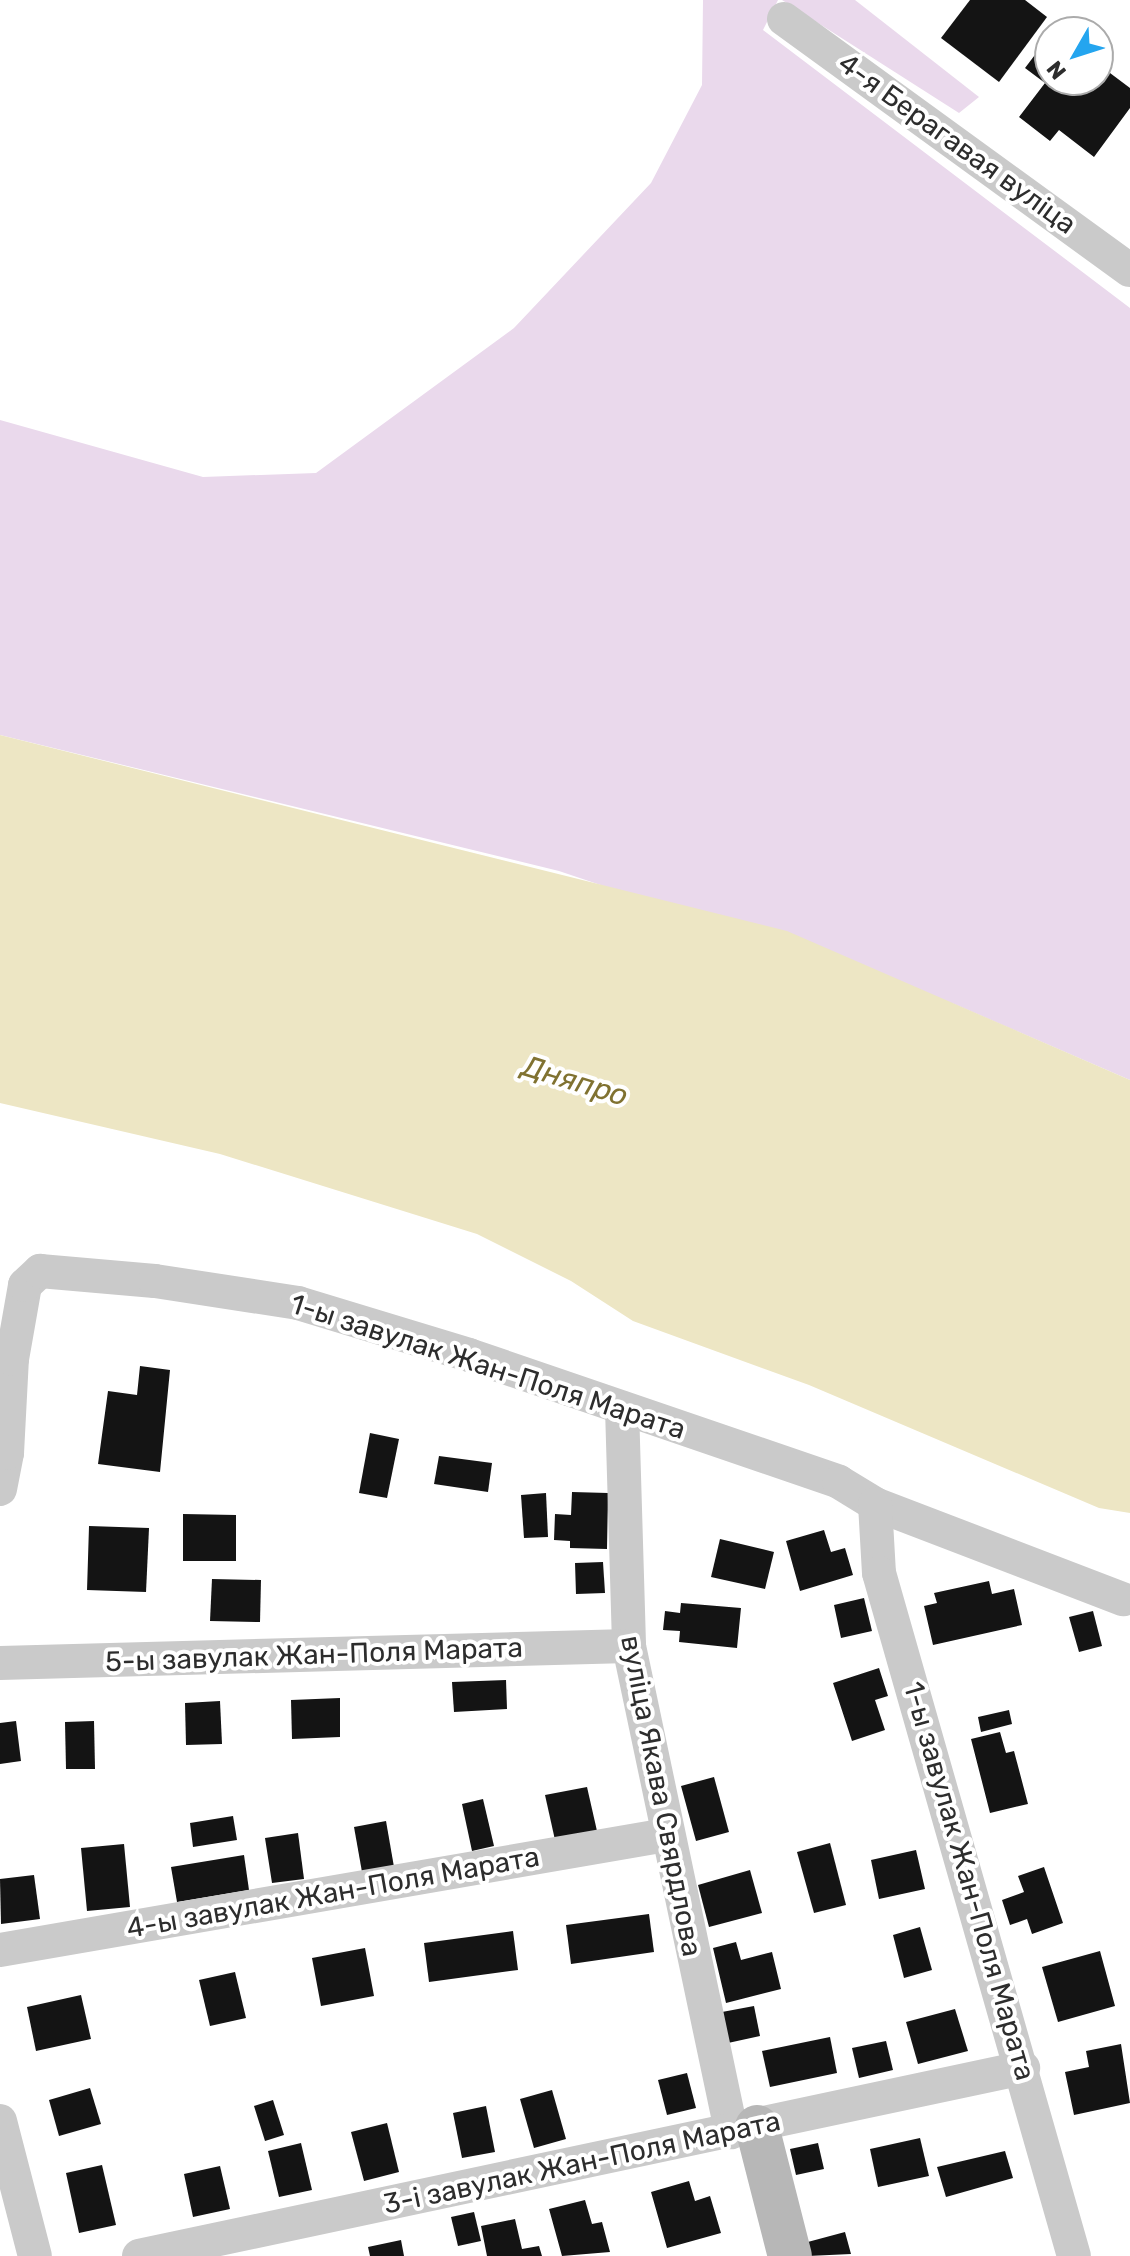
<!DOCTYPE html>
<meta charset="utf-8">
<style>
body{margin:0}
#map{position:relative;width:1130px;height:2256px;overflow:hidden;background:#fff;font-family:Rubik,sans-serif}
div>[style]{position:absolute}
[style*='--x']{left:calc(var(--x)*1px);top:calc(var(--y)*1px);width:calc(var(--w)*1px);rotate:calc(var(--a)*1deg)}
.green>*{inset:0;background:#ead9ec}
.water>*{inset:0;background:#ede6c4}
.building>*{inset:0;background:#141414}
.street>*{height:34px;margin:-17px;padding:0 17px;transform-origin:17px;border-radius:17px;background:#cacaca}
.secondary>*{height:44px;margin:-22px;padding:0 22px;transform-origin:22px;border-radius:22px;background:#b7b7b7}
span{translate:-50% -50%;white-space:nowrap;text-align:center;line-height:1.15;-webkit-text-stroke:8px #fff;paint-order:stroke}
.street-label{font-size:28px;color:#2d2d2d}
.water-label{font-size:30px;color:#807231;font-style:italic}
.north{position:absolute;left:1034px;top:16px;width:80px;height:80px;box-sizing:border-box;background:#fff;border:2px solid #ababab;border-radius:50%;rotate:231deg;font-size:22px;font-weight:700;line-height:32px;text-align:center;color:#2d2d2d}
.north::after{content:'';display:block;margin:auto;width:28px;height:36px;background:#24a5ef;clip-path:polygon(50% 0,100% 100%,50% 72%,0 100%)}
</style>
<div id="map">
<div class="green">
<div style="clip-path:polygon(703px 0,778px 0,763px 30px,1130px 308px,1130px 1080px,954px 1004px,559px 871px,0 735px,0 420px,203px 477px,316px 473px,514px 328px,651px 183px,702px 85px)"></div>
<div style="clip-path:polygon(782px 0,855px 0,979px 97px,959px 113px)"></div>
</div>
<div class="water">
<div style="clip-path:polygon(0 735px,787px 931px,1130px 1080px,1130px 1513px,1099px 1508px,809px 1385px,633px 1321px,571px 1281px,477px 1234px,220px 1154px,0 1103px)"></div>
</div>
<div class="building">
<div style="clip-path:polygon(970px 0,1025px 0,1047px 17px,999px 82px,941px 38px)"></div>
<div style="clip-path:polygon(1050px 35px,1050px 80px,1098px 80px,1098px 64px,1130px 88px,1130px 108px,1094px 157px,1059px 130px,1050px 141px,1019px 117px,1045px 83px,1025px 68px)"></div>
<div style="clip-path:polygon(140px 1366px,170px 1370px,160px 1472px,98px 1464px,108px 1391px,137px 1395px)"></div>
<div style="clip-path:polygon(370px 1433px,399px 1439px,387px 1498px,359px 1493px)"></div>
<div style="clip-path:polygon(439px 1456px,492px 1463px,488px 1492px,434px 1484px)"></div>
<div style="clip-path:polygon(572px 1492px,608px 1493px,607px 1549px,570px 1548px,570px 1541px,554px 1540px,555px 1514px,571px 1515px)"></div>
<div style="clip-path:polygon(546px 1493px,548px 1537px,524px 1538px,521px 1495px)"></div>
<div style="clip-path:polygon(183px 1514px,236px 1515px,236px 1561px,183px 1561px)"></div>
<div style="clip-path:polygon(89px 1526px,149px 1528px,146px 1592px,87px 1590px)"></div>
<div style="clip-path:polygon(824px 1530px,831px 1552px,845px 1548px,853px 1575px,800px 1591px,786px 1541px)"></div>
<div style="clip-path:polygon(720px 1539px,774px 1552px,765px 1589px,711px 1577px)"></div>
<div style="clip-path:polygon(603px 1562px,605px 1593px,576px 1594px,575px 1563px)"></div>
<div style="clip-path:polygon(212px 1579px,261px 1580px,260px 1622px,210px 1621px)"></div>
<div style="clip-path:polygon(989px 1581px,992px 1594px,1014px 1589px,1022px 1625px,933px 1645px,924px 1606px,937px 1603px,934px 1593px)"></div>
<div style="clip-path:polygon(864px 1598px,872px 1631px,841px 1638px,834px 1605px)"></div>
<div style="clip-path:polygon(681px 1603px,741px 1608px,737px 1648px,679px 1642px,680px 1631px,663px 1630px,665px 1611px,680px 1613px)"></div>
<div style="clip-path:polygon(1093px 1611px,1102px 1646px,1079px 1652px,1069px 1617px)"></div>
<div style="clip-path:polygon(879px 1668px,888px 1696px,875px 1700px,885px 1730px,852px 1741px,833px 1683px)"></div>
<div style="clip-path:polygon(506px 1680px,507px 1709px,454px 1712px,452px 1682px)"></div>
<div style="clip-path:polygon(340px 1698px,340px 1737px,292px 1739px,291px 1700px)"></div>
<div style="clip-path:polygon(220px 1701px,222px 1744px,186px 1745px,185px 1703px)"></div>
<div style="clip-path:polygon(1009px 1710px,1012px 1724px,981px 1732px,978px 1717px)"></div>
<div style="clip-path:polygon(16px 1721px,21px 1761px,0 1764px,0 1723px)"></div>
<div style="clip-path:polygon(94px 1721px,95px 1769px,66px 1769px,65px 1722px)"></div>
<div style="clip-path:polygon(1000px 1732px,1006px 1753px,1014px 1751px,1028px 1804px,990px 1813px,971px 1739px)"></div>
<div style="clip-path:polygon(714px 1777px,729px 1832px,696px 1841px,681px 1786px)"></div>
<div style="clip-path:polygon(587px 1787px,597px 1831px,555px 1840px,545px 1795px)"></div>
<div style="clip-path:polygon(483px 1799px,494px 1846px,472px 1851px,462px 1804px)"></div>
<div style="clip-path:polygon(233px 1816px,237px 1840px,193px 1847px,190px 1823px)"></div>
<div style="clip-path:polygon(386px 1821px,394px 1867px,362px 1872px,354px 1827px)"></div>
<div style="clip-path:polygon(298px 1833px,304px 1879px,272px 1883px,265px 1838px)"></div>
<div style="clip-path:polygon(830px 1843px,846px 1905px,814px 1913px,797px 1852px)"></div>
<div style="clip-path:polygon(124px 1844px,130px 1907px,87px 1911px,81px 1848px)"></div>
<div style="clip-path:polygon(916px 1850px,925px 1889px,879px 1899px,871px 1860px)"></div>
<div style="clip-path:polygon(244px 1855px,249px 1890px,177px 1902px,171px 1867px)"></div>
<div style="clip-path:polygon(1044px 1867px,1063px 1923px,1032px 1934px,1027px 1919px,1010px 1925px,1002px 1900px,1024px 1892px,1018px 1876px)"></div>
<div style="clip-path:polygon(750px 1870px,762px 1913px,709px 1927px,698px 1885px)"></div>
<div style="clip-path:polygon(34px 1875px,40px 1919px,1px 1924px,0 1879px)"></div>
<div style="clip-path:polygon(649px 1914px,654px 1952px,571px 1964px,566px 1925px)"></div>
<div style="clip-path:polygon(920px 1927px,932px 1970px,904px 1978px,893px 1935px)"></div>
<div style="clip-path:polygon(513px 1931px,518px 1970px,429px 1982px,424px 1943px)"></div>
<div style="clip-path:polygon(736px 1942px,741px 1960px,772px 1952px,781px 1989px,726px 2003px,713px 1948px)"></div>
<div style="clip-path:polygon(365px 1948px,374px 1996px,321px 2006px,312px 1958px)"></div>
<div style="clip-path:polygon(1100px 1951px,1115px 2006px,1058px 2022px,1042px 1967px)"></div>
<div style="clip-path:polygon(235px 1972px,246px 2018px,210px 2026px,199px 1980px)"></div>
<div style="clip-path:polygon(81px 1995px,91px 2039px,36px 2051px,27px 2007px)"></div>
<div style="clip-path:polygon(754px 2006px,760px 2036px,728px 2043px,722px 2012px)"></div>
<div style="clip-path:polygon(955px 2009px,968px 2051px,918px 2064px,906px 2022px)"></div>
<div style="clip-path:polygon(830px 2037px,837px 2073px,770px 2087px,762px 2051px)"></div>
<div style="clip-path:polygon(886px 2041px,893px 2070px,859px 2078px,852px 2048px)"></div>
<div style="clip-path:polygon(1121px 2044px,1130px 2103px,1074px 2115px,1065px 2072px,1089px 2067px,1086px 2051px)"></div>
<div style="clip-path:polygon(687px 2073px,696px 2108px,667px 2115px,658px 2080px)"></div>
<div style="clip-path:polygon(90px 2088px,101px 2124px,59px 2136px,49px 2100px)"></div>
<div style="clip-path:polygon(552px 2090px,566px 2139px,534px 2148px,520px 2099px)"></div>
<div style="clip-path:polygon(273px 2100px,284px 2135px,265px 2141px,254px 2106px)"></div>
<div style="clip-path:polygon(486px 2106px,495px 2152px,462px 2158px,453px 2113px)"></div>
<div style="clip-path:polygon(387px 2123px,399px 2172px,364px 2181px,351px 2132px)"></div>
<div style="clip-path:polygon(920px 2138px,929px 2176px,878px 2187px,870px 2149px)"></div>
<div style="clip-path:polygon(301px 2143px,312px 2190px,279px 2197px,268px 2151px)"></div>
<div style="clip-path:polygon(818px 2143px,824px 2169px,796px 2175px,790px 2149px)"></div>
<div style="clip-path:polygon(1005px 2151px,1013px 2178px,946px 2197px,937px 2167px)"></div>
<div style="clip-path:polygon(102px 2165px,116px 2225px,79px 2233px,66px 2173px)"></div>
<div style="clip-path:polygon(220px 2166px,230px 2209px,193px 2217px,184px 2174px)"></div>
<div style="clip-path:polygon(689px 2181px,695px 2201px,710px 2196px,721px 2233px,667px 2248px,651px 2192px)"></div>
<div style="clip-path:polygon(585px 2200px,592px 2224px,602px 2222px,610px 2252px,562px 2256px,549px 2209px)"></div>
<div style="clip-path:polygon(474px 2212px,481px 2241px,458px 2246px,451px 2217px)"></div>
<div style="clip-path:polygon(515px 2219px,522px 2249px,539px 2246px,542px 2256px,487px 2256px,481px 2226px)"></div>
<div style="clip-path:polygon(845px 2232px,851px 2254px,808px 2256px,804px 2243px)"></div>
<div style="clip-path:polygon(401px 2240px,404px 2256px,370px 2256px,368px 2247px)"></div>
</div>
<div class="street">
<div style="--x:784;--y:19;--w:427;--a:36"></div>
<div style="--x:622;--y:1408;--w:238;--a:88.3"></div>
<div style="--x:629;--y:1646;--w:497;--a:78.1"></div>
<div style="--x:0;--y:1489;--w:37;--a:-79"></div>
<div style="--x:7;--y:1453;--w:94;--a:-87"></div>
<div style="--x:12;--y:1359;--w:75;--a:-80"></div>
<div style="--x:25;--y:1285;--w:21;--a:-43"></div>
<div style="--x:40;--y:1271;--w:115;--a:5"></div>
<div style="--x:155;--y:1281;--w:145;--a:8.7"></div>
<div style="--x:298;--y:1303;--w:179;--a:16.9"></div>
<div style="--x:469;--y:1355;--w:391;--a:18.9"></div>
<div style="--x:839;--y:1482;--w:42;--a:31.4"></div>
<div style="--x:875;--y:1504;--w:266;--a:21"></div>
<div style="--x:875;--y:1504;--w:69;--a:86.7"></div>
<div style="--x:879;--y:1573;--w:710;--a:74.07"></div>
<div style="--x:0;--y:1663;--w:629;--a:-1.55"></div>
<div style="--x:0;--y:1950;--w:676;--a:-9.8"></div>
<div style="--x:0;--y:2121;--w:139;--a:75.5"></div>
<div style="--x:139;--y:2256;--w:904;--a:-12.01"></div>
</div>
<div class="secondary">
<div style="--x:757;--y:2127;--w:133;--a:75.7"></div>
</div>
<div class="street-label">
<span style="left:957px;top:144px;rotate:36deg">4-я Берагавая вуліца</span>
<span style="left:488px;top:1367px;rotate:18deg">1-ы завулак Жан-Поля Марата</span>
<span style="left:314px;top:1655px;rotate:-2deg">5-ы завулак Жан-Поля Марата</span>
<span style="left:661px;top:1796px;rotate:79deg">вуліца Якава Свярдлова</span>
<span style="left:969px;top:1881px;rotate:74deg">1-ы завулак Жан-Поля Марата</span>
<span style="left:333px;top:1893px;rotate:-10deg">4-ы завулак Жан-Поля Марата</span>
<span style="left:582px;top:2163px;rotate:-12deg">3-і завулак Жан-Поля Марата</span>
</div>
<div class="water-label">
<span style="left:575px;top:1081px;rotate:17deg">Дняпро</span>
</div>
<div class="north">N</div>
</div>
